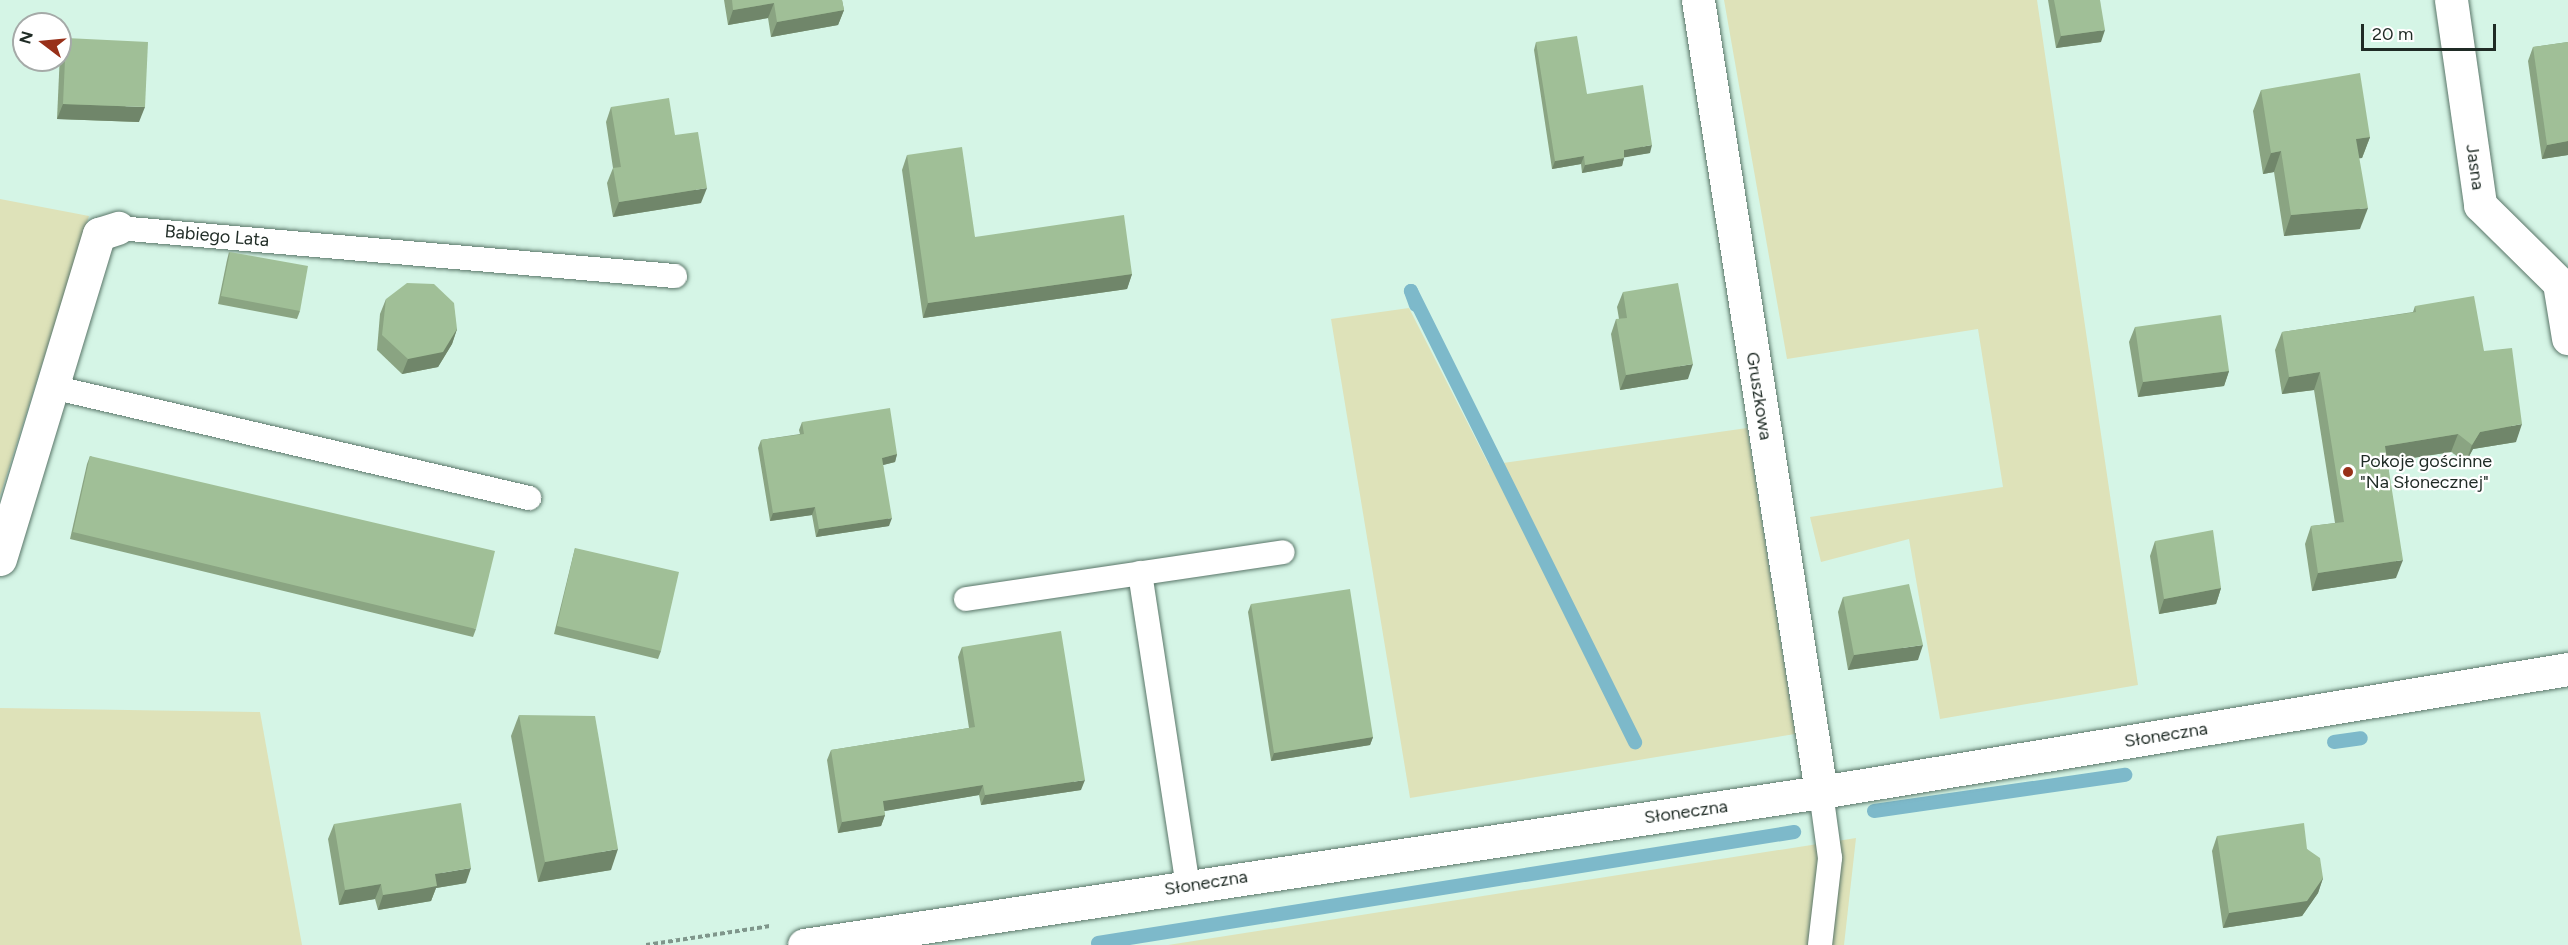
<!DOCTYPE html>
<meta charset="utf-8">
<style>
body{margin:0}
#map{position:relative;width:2568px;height:945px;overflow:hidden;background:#d5f5e6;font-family:Figtree,sans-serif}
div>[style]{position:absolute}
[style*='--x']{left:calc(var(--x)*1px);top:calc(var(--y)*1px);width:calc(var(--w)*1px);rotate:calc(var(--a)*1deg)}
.green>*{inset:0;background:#dee2b9}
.stream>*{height:14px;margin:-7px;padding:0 7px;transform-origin:7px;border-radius:7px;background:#7db9ca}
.path>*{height:4px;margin-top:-2px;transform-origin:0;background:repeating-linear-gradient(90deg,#7f968b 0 4.5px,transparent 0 7.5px)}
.roads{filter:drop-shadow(0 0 2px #5a7669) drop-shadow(0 0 2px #5a7669)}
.lane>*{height:24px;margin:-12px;padding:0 12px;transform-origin:12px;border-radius:12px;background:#fff}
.street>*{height:33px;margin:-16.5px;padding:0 16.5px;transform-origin:16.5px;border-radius:16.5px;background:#fff}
.secondary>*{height:33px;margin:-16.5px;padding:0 16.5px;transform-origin:16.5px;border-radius:16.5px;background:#fff}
.wall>*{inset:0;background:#8aa482}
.shaded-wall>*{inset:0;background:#70866a}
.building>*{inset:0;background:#a0bf97}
.dots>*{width:16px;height:16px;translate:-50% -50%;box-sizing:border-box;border:3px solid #fff;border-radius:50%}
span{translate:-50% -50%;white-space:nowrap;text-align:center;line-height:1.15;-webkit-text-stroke:4.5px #fff;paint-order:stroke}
.street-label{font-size:18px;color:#1f2b25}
.poi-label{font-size:18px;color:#1f2b25}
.left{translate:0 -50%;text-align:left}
.north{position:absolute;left:12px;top:12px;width:60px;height:60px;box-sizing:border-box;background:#fff;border:2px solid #a5aaa8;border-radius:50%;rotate:286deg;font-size:16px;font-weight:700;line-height:24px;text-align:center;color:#1f2b25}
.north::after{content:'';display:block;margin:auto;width:21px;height:27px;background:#983019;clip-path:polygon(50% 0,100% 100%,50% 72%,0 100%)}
.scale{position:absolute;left:2361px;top:24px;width:135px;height:27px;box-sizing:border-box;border:3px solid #1f2b25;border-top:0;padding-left:8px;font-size:18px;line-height:21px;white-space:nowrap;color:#1f2b25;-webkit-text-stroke:4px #fff;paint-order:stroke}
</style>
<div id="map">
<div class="green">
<div style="clip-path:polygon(1724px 0,2037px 0,2138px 685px,1940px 719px,1909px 539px,1821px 562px,1810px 517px,2003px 487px,1978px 329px,1787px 359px)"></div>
<div style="clip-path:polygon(0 199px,89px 216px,0 496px)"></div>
<div style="clip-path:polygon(1409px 308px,1489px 465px,1747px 428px,1795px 734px,1410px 798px,1331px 319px)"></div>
<div style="clip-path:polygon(0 708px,260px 712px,302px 945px,0 945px)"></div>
<div style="clip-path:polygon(1856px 838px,1844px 945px,1168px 945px)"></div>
</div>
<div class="stream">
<div style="--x:1416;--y:305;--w:15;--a:-110"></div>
<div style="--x:1411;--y:291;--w:504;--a:63.59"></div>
<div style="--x:2334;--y:742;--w:27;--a:-8"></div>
<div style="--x:1874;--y:811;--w:254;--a:-8.2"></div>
<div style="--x:1098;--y:943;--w:705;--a:-9.06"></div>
</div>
<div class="path">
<div style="--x:646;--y:945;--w:125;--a:-8.7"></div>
</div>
<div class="roads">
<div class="lane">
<div style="--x:118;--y:228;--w:559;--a:4.93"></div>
<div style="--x:52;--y:387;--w:490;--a:13.1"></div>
<div style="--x:1140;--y:573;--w:317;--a:81.3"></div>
<div style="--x:966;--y:599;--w:320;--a:-8.4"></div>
<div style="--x:1820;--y:945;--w:88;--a:-83.4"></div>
<div style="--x:1830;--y:858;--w:67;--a:-97.8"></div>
</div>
<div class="street">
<div style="--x:1698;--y:0;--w:801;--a:81.17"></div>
<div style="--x:2451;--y:0;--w:207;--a:81.9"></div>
<div style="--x:2480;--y:205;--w:111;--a:44.6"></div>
<div style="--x:2559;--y:283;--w:56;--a:80.7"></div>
<div style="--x:0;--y:559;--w:340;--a:-73.1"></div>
<div style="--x:99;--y:234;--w:20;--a:-18"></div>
</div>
<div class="secondary">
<div style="--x:804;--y:945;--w:1028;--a:-8.56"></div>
<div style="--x:1821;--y:792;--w:757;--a:-9.35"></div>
</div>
</div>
<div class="wall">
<div style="clip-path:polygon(724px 0,842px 0,844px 10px,838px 25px,771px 37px,768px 18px,728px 25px)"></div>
<div style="clip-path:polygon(2048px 0,2100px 0,2101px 42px,2056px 48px)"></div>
<div style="clip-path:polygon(66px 38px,139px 122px,57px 119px,60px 53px)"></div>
<div style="clip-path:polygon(1536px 42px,1587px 94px,1650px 153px,1624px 157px,1622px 166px,1582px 173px,1581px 164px,1552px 169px,1534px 50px)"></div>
<div style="clip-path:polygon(2568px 42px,2568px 155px,2542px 159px,2528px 61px,2533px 47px)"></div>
<div style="clip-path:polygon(2261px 90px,2370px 137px,2362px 158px,2359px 158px,2360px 229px,2284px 236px,2274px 172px,2263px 174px,2253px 111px)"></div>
<div style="clip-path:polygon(611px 107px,675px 135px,701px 203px,613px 217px,607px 183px,613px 168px,606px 122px)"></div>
<div style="clip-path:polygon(907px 155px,975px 237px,1132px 274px,1127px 289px,923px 318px,902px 170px)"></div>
<div style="clip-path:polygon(229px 252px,300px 311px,297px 319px,218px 304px,227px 260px)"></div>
<div style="clip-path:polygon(1623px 292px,1688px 379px,1620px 390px,1611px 334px,1616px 319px,1619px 319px,1617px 307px)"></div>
<div style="clip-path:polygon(386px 299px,457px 329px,452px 344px,438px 367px,402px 374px,377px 350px,380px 314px)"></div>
<div style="clip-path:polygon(2415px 306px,2484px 351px,2516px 442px,2473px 449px,2466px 462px,2451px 452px,2388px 462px,2396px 578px,2312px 591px,2305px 544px,2311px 526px,2335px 523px,2314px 390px,2282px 394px,2275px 350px,2282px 332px,2413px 312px)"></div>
<div style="clip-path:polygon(2135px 327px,2229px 371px,2224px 386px,2138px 397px,2129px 342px)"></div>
<div style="clip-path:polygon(802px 422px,897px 454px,895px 462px,883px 465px,889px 526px,816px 537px,812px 515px,770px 521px,758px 448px,761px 440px,800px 434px,799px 430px)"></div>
<div style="clip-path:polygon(90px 456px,476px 629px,473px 637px,70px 539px,87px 464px)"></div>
<div style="clip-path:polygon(2155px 541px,2221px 588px,2216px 604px,2159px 614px,2150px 556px)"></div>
<div style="clip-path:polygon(575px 548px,661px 651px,658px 659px,554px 634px,573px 556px)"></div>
<div style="clip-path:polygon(1843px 597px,1918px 660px,1848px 670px,1838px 612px)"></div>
<div style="clip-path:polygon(1251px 604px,1373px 737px,1370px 745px,1271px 761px,1248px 612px)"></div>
<div style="clip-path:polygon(962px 647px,1081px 790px,981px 805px,979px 795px,884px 811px,885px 815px,881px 826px,838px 833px,827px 760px,831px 750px,969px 728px,958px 657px)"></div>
<div style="clip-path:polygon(519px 715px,611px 870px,538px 882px,511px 736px)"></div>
<div style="clip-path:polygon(334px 824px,466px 883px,436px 888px,431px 901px,378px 910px,375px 899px,339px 905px,328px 839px)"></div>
<div style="clip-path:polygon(2217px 836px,2307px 849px,2323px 878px,2318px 893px,2302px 916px,2223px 928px,2212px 851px)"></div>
</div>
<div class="shaded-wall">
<div style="clip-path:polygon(774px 3px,768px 18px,728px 25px,733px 10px)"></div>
<div style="clip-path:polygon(844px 10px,838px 25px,771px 37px,777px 22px)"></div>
<div style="clip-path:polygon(2105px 30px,2101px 42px,2056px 48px,2061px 36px)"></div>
<div style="clip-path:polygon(63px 104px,145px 107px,139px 122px,57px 119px)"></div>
<div style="clip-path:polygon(2370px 137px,2362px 158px,2348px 160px,2356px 139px)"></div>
<div style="clip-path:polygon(2568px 141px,2568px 155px,2542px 159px,2547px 145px)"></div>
<div style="clip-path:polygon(1652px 145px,1650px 153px,1621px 158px,1624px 150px)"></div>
<div style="clip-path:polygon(2281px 151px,2274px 172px,2263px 174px,2271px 153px)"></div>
<div style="clip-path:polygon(1584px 156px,1581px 164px,1552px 169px,1555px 161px)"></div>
<div style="clip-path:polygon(1624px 158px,1622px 166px,1582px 173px,1585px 165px)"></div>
<div style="clip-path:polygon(707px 188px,701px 203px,613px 217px,619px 202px)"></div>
<div style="clip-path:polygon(2368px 208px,2360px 229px,2284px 236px,2291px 215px)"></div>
<div style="clip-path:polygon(1132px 274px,1127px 289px,923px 318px,928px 303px)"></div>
<div style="clip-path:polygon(457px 329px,452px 344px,438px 367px,402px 374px,408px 359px)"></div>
<div style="clip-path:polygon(1693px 364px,1688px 379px,1620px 390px,1626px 375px)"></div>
<div style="clip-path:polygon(2229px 371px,2224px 386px,2138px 397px,2143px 382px)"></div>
<div style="clip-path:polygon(2320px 372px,2314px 390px,2282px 394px,2289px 377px)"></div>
<div style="clip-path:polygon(2522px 424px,2516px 442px,2473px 449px,2466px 462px,2472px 445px,2480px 432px)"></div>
<div style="clip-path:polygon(2458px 434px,2451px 452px,2379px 463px,2385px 446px)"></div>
<div style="clip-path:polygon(897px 454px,895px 462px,879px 466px,882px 458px)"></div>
<div style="clip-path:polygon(815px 507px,812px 515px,770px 521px,773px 513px)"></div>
<div style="clip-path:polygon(892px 518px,889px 526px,816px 537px,819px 529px)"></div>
<div style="clip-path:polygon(2403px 560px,2396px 578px,2312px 591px,2318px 573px)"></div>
<div style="clip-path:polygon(2221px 588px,2216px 604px,2159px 614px,2164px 599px)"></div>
<div style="clip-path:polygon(1923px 645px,1918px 660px,1848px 670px,1854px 655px)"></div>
<div style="clip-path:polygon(1373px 737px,1370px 745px,1271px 761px,1274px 753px)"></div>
<div style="clip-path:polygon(1085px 780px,1081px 790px,981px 805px,985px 795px)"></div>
<div style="clip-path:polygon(983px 785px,979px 795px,879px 812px,883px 801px)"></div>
<div style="clip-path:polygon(885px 815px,881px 826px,838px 833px,842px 822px)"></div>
<div style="clip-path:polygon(618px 849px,611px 870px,538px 882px,545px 862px)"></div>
<div style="clip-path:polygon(471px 868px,466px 883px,436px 888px,431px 901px,378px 910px,383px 895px,435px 874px)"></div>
<div style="clip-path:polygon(2323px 878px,2318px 893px,2302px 916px,2223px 928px,2229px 913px)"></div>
<div style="clip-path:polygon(381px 884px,375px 899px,339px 905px,345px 890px)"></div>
</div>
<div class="building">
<div style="clip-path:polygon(732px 0,842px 0,844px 10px,777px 22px,774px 3px,733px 10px)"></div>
<div style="clip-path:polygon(2054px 0,2100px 0,2105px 30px,2061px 36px)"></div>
<div style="clip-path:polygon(1577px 36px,1587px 94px,1643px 85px,1652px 145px,1624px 150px,1624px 158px,1585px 165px,1584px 156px,1555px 161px,1536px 42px)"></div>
<div style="clip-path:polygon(66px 38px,148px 42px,145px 107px,63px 104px)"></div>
<div style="clip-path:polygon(2568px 42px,2568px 141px,2547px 145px,2533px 47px)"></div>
<div style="clip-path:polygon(2360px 73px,2370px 137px,2356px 139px,2368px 208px,2291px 215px,2281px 151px,2271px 153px,2261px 90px)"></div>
<div style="clip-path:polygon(669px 98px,675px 135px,698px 132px,707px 188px,619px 202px,613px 168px,621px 167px,611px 107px)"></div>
<div style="clip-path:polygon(962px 147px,975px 237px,1124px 215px,1132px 274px,928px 303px,907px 155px)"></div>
<div style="clip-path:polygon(230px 252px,308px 266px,300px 311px,221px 296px)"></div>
<div style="clip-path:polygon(407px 283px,434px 284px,454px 303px,457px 329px,443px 352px,408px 359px,382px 335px,386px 299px)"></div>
<div style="clip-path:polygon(1678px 283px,1693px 364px,1626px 375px,1616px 319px,1627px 318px,1623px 292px)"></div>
<div style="clip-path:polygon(2474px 296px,2484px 351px,2512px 348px,2522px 424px,2480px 432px,2472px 445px,2458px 434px,2385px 446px,2403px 560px,2318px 573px,2311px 526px,2344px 522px,2320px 372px,2289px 377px,2282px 332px,2416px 312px,2415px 306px)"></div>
<div style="clip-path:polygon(2221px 315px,2229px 371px,2143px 382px,2135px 327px)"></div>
<div style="clip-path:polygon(890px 408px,897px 454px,882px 458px,892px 518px,819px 529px,815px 507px,773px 513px,761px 440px,804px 434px,802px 422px)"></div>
<div style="clip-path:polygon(90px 456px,495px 551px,476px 629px,73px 532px)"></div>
<div style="clip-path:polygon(2213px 530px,2221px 588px,2164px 599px,2155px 541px)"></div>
<div style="clip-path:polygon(575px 548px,679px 572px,661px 651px,557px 626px)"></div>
<div style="clip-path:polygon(1909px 584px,1923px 645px,1854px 655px,1843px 597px)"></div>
<div style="clip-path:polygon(1350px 589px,1373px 737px,1274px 753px,1251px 604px)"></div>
<div style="clip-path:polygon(1061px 631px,1085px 780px,985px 795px,983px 785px,883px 801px,885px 815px,842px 822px,831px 750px,975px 727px,962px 647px)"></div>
<div style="clip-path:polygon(519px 715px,595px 716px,618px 849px,545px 862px)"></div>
<div style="clip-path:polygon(461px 803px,471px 868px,435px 874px,437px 886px,410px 891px,383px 895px,381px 884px,345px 890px,334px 824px)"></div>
<div style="clip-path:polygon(2304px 823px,2307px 849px,2320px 858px,2323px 878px,2307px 901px,2229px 913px,2217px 836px)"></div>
</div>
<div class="dots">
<div style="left:2348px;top:472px;background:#983019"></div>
</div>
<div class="street-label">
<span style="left:2475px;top:167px;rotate:82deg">Jasna</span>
<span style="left:217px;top:236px;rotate:5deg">Babiego Lata</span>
<span style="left:1759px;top:396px;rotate:81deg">Gruszkowa</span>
<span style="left:2166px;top:735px;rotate:-9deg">Słoneczna</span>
<span style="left:1686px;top:812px;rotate:-8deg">Słoneczna</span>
<span style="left:1206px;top:883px;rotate:-9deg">Słoneczna</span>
</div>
<div class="poi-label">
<span class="left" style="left:2360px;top:472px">Pokoje gościnne<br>"Na Słonecznej"</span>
</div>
<div class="north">N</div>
<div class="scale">20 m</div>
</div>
